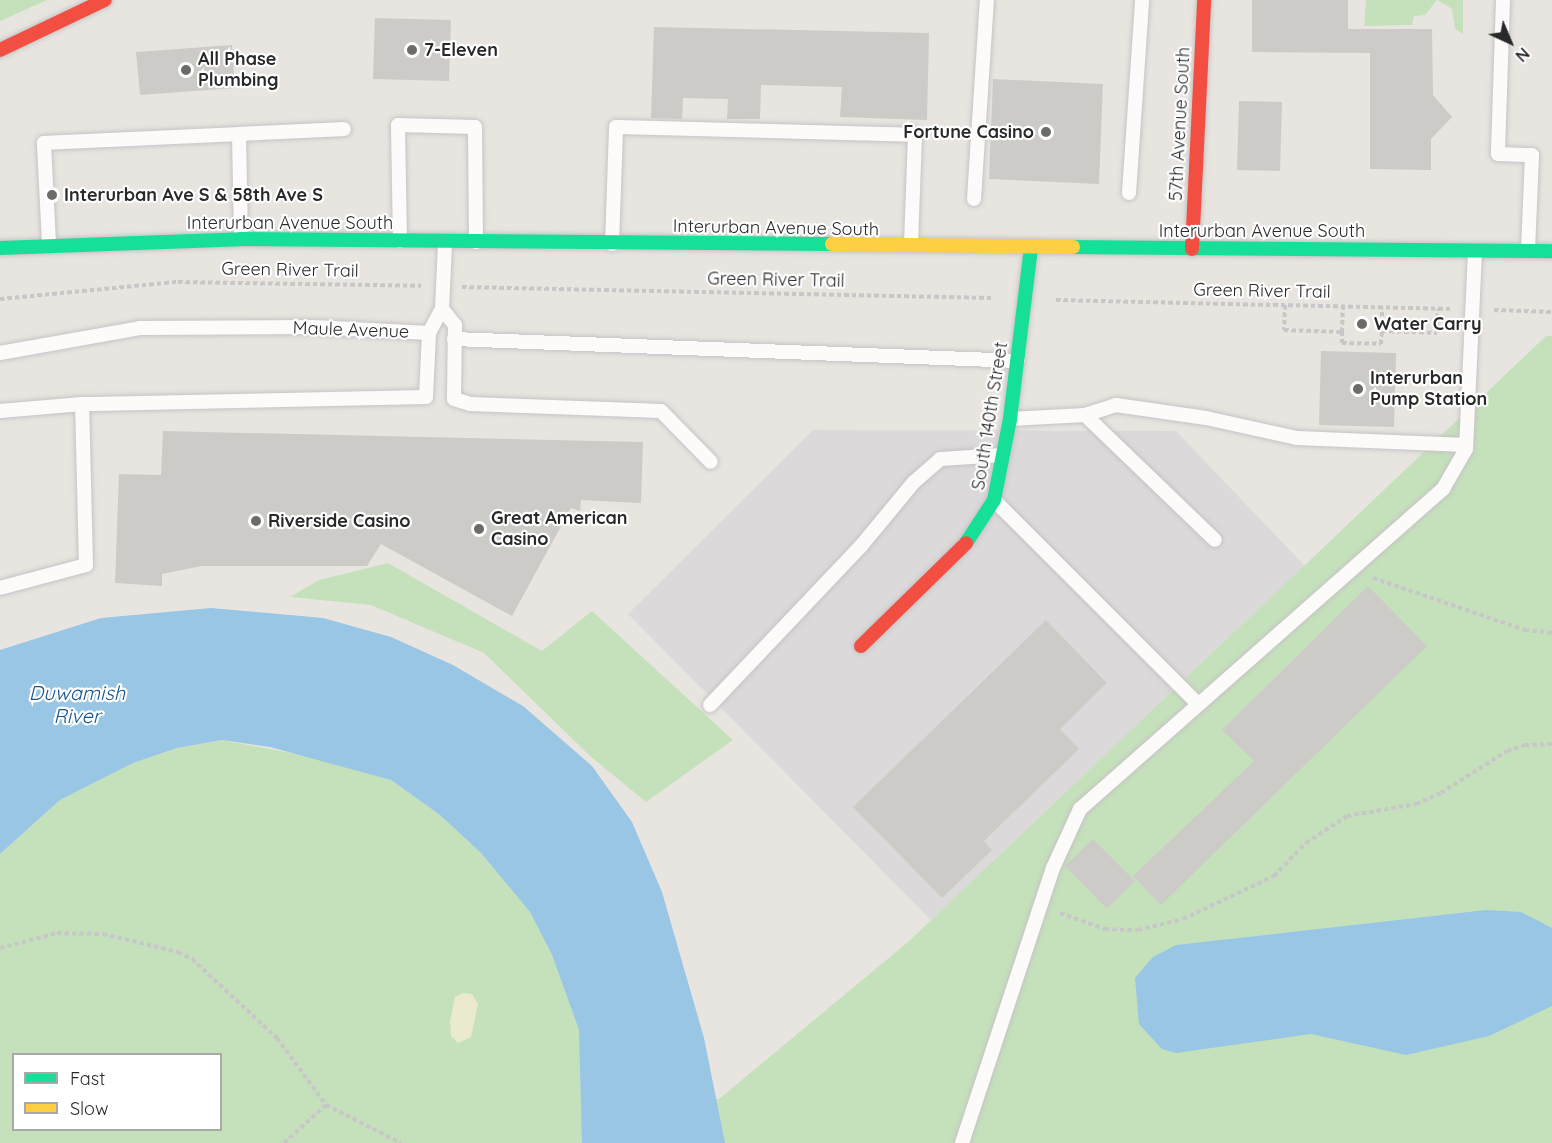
<!DOCTYPE html>
<style>
body{margin:0}
#map{position:relative;width:1552px;height:1143px;overflow:hidden;background:#e8e5e0;font-family:Quicksand,sans-serif}
div>[style]{position:absolute}
[style*='--x']{left:calc(var(--x)*1px);top:calc(var(--y)*1px);width:calc(var(--w)*1px);rotate:calc(var(--a)*1deg)}
.industrial>*{inset:0;background:#dcd9db}
.green>*{inset:0;background:#c5e1bb}
.sand>*{inset:0;background:#ebe9cf}
.water>*{inset:0;background:#98c6e4}
.building>*{inset:0;background:#cdcbc7}
.path>*{height:4px;margin-top:-2px;transform-origin:0;background:repeating-linear-gradient(90deg,#c8c7c7 0 4.5px,transparent 0 7.5px)}
.roads{filter:drop-shadow(0 0 2px #c5c4c5) drop-shadow(0 0 2px #c5c4c5)}
.lane>*{height:14px;margin:-7px;padding:0 7px;transform-origin:7px;border-radius:7px;background:#fcfbfa}
.fast>*{height:14px;margin:-7px;padding:0 7px;transform-origin:7px;border-radius:7px;background:#16e098}
.slow>*{height:14px;margin:-7px;padding:0 7px;transform-origin:7px;border-radius:7px;background:#ffcf43}
.jam>*{height:14px;margin:-7px;padding:0 7px;transform-origin:7px;border-radius:7px;background:#f24e42}
.dots>*{width:16px;height:16px;translate:-50% -50%;box-sizing:border-box;border:3px solid #fff;border-radius:50%}
span{translate:-50% -50%;white-space:nowrap;text-align:center;line-height:1.15;-webkit-text-stroke:4.5px #fff;paint-order:stroke}
.poi-label{font-size:18px;color:#292929;font-weight:700}
.left{translate:0 -50%;text-align:left}
.right{translate:-100% -50%;text-align:right}
.street-label{font-size:18px;color:#292929}
.water-label{font-size:20px;color:#165591;font-style:italic}
.legend{position:absolute;left:12px;top:1053px;width:210px;height:78px;box-sizing:border-box;background:#fff;border:2px solid #a9a9a9;margin:0;padding:8px 10px;list-style:none;font-size:18px;color:#292929}
.legend li{display:flex;align-items:center;gap:12px;height:30px}
.legend b{width:30px;border:2px solid #a9a9a9}
.north{position:absolute;left:1480px;top:12px;width:60px;height:60px;-webkit-text-stroke:4px #fff;paint-order:stroke;rotate:136deg;font-size:16px;font-weight:700;line-height:24px;text-align:center;color:#292929}
.north::after{content:'';display:block;margin:auto;width:21px;height:27px;background:#292929;clip-path:polygon(50% 0,100% 100%,50% 72%,0 100%)}
</style>
<div id="map">
<div class="industrial">
<div style="clip-path:polygon(813px 430px,1176px 431px,1305px 566px,931px 920px,628px 614px)"></div>
</div>
<div class="green">
<div style="clip-path:polygon(0 0,47px 0,0 21px)"></div>
<div style="clip-path:polygon(1366px 0,1463px 0,1463px 34px,1455px 29px,1452px 9px,1437px 0,1425px 15px,1414px 16px,1412px 25px,1364px 26px)"></div>
<div style="clip-path:polygon(evenodd,1546px 336px,1552px 336px,1552px 1143px,0 1143px,0 854px,60px 800px,133px 763px,177px 748px,222px 740px,322px 759px,391px 780px,440px 815px,481px 853px,530px 912px,552px 955px,579px 1030px,582px 1086px,719px 1099px,908px 942px,1546px 336px,14px 1054px,220px 1054px,220px 1130px,14px 1130px,14px 1054px)"></div>
<div style="clip-path:polygon(388px 563px,542px 651px,592px 611px,733px 740px,646px 802px,590px 756px,484px 653px,371px 605px,290px 597px,319px 580px)"></div>
</div>
<div class="sand">
<div style="clip-path:polygon(463px 993px,472px 994px,478px 1004px,471px 1037px,458px 1043px,451px 1036px,450px 1021px,455px 997px)"></div>
</div>
<div class="water">
<div style="clip-path:polygon(211px 608px,323px 618px,391px 637px,453px 665px,523px 706px,592px 766px,632px 822px,662px 892px,704px 1038px,725px 1143px,582px 1143px,579px 1030px,552px 955px,530px 912px,481px 853px,440px 815px,391px 780px,270px 747px,222px 740px,177px 748px,133px 763px,60px 800px,0 854px,0 650px,101px 618px)"></div>
<div style="clip-path:polygon(1486px 910px,1521px 912px,1552px 928px,1552px 1006px,1489px 1036px,1406px 1055px,1311px 1034px,1176px 1053px,1162px 1049px,1139px 1024px,1135px 978px,1153px 957px,1176px 945px)"></div>
</div>
<div class="building">
<div style="clip-path:polygon(1252px 0,1348px 0,1348px 29px,1432px 29px,1433px 95px,1452px 117px,1431px 139px,1431px 170px,1370px 169px,1370px 53px,1252px 52px)"></div>
<div style="clip-path:polygon(375px 18px,451px 20px,449px 81px,373px 79px)"></div>
<div style="clip-path:polygon(654px 27px,929px 33px,927px 120px,840px 117px,842px 87px,761px 85px,760px 119px,727px 119px,728px 99px,683px 98px,682px 119px,651px 118px)"></div>
<div style="clip-path:polygon(232px 45px,235px 88px,140px 95px,136px 52px)"></div>
<div style="clip-path:polygon(993px 79px,1103px 84px,1099px 184px,989px 179px)"></div>
<div style="clip-path:polygon(1239px 101px,1282px 102px,1280px 171px,1237px 170px)"></div>
<div style="clip-path:polygon(1321px 351px,1396px 353px,1394px 427px,1319px 425px)"></div>
<div style="clip-path:polygon(163px 431px,643px 442px,641px 503px,581px 500px,580px 511px,571px 508px,512px 616px,381px 544px,367px 566px,202px 566px,162px 574px,162px 586px,115px 583px,119px 474px,161px 475px)"></div>
<div style="clip-path:polygon(1368px 586px,1427px 646px,1161px 905px,1133px 876px,1254px 761px,1222px 730px)"></div>
<div style="clip-path:polygon(1046px 620px,1107px 683px,1060px 729px,1079px 749px,984px 841px,992px 850px,942px 898px,853px 807px)"></div>
<div style="clip-path:polygon(1093px 839px,1135px 881px,1107px 909px,1065px 866px)"></div>
</div>
<div class="path">
<div style="--x:462;--y:287;--w:532;--a:1.18"></div>
<div style="--x:0;--y:299;--w:179;--a:-5.5"></div>
<div style="--x:178;--y:282;--w:243;--a:0.9"></div>
<div style="--x:1056;--y:300;--w:397;--a:1.3"></div>
<div style="--x:1285;--y:305;--w:25;--a:92"></div>
<div style="--x:1284;--y:330;--w:58;--a:2"></div>
<div style="--x:1342;--y:332;--w:11;--a:90"></div>
<div style="--x:1342;--y:343;--w:39;--a:1"></div>
<div style="--x:1381;--y:344;--w:13;--a:-86"></div>
<div style="--x:1382;--y:331;--w:55;--a:2.1"></div>
<div style="--x:1437;--y:333;--w:24;--a:-88"></div>
<div style="--x:1494;--y:310;--w:58;--a:2"></div>
<div style="--x:1382;--y:331;--w:23;--a:-90"></div>
<div style="--x:1342;--y:332;--w:25;--a:-88"></div>
<div style="--x:1373;--y:578;--w:161;--a:18.9"></div>
<div style="--x:1525;--y:630;--w:27;--a:6"></div>
<div style="--x:1060;--y:913;--w:48;--a:19.6"></div>
<div style="--x:1105;--y:929;--w:33;--a:2"></div>
<div style="--x:1138;--y:930;--w:46;--a:-13.7"></div>
<div style="--x:1183;--y:919;--w:101;--a:-25.3"></div>
<div style="--x:1274;--y:876;--w:46;--a:-45.9"></div>
<div style="--x:1306;--y:843;--w:49;--a:-33.4"></div>
<div style="--x:1347;--y:816;--w:70;--a:-9.9"></div>
<div style="--x:1416;--y:804;--w:27;--a:-24"></div>
<div style="--x:1441;--y:793;--w:78;--a:-32.5"></div>
<div style="--x:1507;--y:751;--w:19;--a:-18"></div>
<div style="--x:1525;--y:745;--w:27;--a:-2"></div>
<div style="--x:0;--y:948;--w:59;--a:-14.7"></div>
<div style="--x:57;--y:933;--w:46;--a:1.2"></div>
<div style="--x:103;--y:934;--w:77;--a:13.5"></div>
<div style="--x:178;--y:952;--w:16;--a:27"></div>
<div style="--x:192;--y:959;--w:116;--a:42.9"></div>
<div style="--x:277;--y:1038;--w:83;--a:53.8"></div>
<div style="--x:326;--y:1105;--w:84;--a:26.9"></div>
<div style="--x:284;--y:1143;--w:57;--a:-42.1"></div>
</div>
<div class="roads">
<div class="lane">
<div style="--x:1503;--y:0;--w:154;--a:91.9"></div>
<div style="--x:1498;--y:154;--w:34;--a:2"></div>
<div style="--x:1532;--y:155;--w:96;--a:92.4"></div>
<div style="--x:239;--y:134;--w:105;--a:-2.7"></div>
<div style="--x:1129;--y:193;--w:193;--a:-86.1"></div>
<div style="--x:974;--y:199;--w:199;--a:-86.3"></div>
<div style="--x:400;--y:241;--w:116;--a:-91"></div>
<div style="--x:398;--y:125;--w:77;--a:1.5"></div>
<div style="--x:475;--y:127;--w:115;--a:89.5"></div>
<div style="--x:49;--y:243;--w:100;--a:-92.9"></div>
<div style="--x:44;--y:143;--w:195;--a:-2.6"></div>
<div style="--x:239;--y:134;--w:105;--a:88.9"></div>
<div style="--x:612;--y:244;--w:117;--a:-88"></div>
<div style="--x:616;--y:127;--w:299;--a:1.5"></div>
<div style="--x:915;--y:135;--w:110;--a:92.1"></div>
<div style="--x:442;--y:309;--w:21;--a:51"></div>
<div style="--x:455;--y:325;--w:74;--a:90.8"></div>
<div style="--x:454;--y:399;--w:17;--a:17"></div>
<div style="--x:470;--y:404;--w:191;--a:2.1"></div>
<div style="--x:661;--y:411;--w:71;--a:45.6"></div>
<div style="--x:429;--y:333;--w:27;--a:-62"></div>
<div style="--x:442;--y:309;--w:67;--a:-87.4"></div>
<div style="--x:454;--y:339;--w:564;--a:2.23"></div>
<div style="--x:0;--y:353;--w:142;--a:-10.1"></div>
<div style="--x:140;--y:328;--w:173;--a:-0.3"></div>
<div style="--x:313;--y:327;--w:116;--a:3"></div>
<div style="--x:429;--y:333;--w:64;--a:92.7"></div>
<div style="--x:426;--y:397;--w:344;--a:178.8"></div>
<div style="--x:82;--y:404;--w:82;--a:175.1"></div>
<div style="--x:1085;--y:415;--w:33;--a:-18"></div>
<div style="--x:1116;--y:405;--w:91;--a:8.2"></div>
<div style="--x:1206;--y:418;--w:93;--a:12.4"></div>
<div style="--x:1297;--y:438;--w:169;--a:2.4"></div>
<div style="--x:1010;--y:419;--w:75;--a:-3.1"></div>
<div style="--x:1085;--y:415;--w:180;--a:43.9"></div>
<div style="--x:994;--y:500;--w:288;--a:45"></div>
<div style="--x:0;--y:588;--w:89;--a:-15"></div>
<div style="--x:86;--y:565;--w:161;--a:-91.4"></div>
<div style="--x:710;--y:705;--w:219;--a:-46.5"></div>
<div style="--x:861;--y:546;--w:83;--a:-50.4"></div>
<div style="--x:914;--y:482;--w:35;--a:-41"></div>
<div style="--x:940;--y:459;--w:63;--a:-3.6"></div>
<div style="--x:962;--y:1143;--w:290;--a:-71.7"></div>
<div style="--x:1053;--y:868;--w:65;--a:-65.4"></div>
<div style="--x:1080;--y:809;--w:484;--a:-41.4"></div>
<div style="--x:1443;--y:489;--w:46;--a:-60.1"></div>
<div style="--x:1466;--y:449;--w:198;--a:-87.4"></div>
</div>
<div class="fast">
<div style="--x:1073;--y:247;--w:479;--a:0.5"></div>
<div style="--x:0;--y:248;--w:241;--a:-2.1"></div>
<div style="--x:241;--y:239;--w:591;--a:0.48"></div>
<div style="--x:966;--y:543;--w:51;--a:-56.9"></div>
<div style="--x:994;--y:500;--w:83;--a:-78.8"></div>
<div style="--x:1010;--y:419;--w:172;--a:-83"></div>
</div>
<div class="slow">
<div style="--x:832;--y:244;--w:241;--a:0.7"></div>
</div>
<div class="jam">
<div style="--x:0;--y:50;--w:116;--a:-25.5"></div>
<div style="--x:1192;--y:249;--w:249;--a:-87.2"></div>
<div style="--x:861;--y:646;--w:147;--a:-44.4"></div>
</div>
</div>
<div class="dots">
<div style="left:412px;top:50px;background:#6c6b69"></div>
<div style="left:186px;top:70px;background:#6c6b69"></div>
<div style="left:1046px;top:132px;background:#6c6b69"></div>
<div style="left:52px;top:195px;background:#6c6b69"></div>
<div style="left:1362px;top:324px;background:#6c6b69"></div>
<div style="left:1358px;top:389px;background:#6c6b69"></div>
<div style="left:256px;top:521px;background:#6c6b69"></div>
<div style="left:479px;top:529px;background:#6c6b69"></div>
</div>
<div class="poi-label">
<span class="left" style="left:424px;top:50px">7-Eleven</span>
<span class="left" style="left:198px;top:70px">All Phase<br>Plumbing</span>
<span class="right" style="left:1034px;top:132px">Fortune Casino</span>
<span class="left" style="left:64px;top:195px">Interurban Ave S &amp; 58th Ave S</span>
<span class="left" style="left:1374px;top:324px">Water Carry</span>
<span class="left" style="left:1370px;top:389px">Interurban<br>Pump Station</span>
<span class="left" style="left:491px;top:529px">Great American<br>Casino</span>
<span class="left" style="left:268px;top:521px">Riverside Casino</span>
</div>
<div class="street-label">
<span style="left:1180px;top:124px;rotate:-87deg">57th Avenue South</span>
<span style="left:290px;top:223px">Interurban Avenue South</span>
<span style="left:776px;top:228px;rotate:1deg">Interurban Avenue South</span>
<span style="left:1262px;top:231px">Interurban Avenue South</span>
<span style="left:290px;top:270px;rotate:1deg">Green River Trail</span>
<span style="left:776px;top:280px;rotate:1deg">Green River Trail</span>
<span style="left:1262px;top:291px;rotate:1deg">Green River Trail</span>
<span style="left:351px;top:330px;rotate:2deg">Maule Avenue</span>
<span style="left:990px;top:416px;rotate:-81deg">South 140th Street</span>
</div>
<div class="water-label">
<span style="left:77px;top:704px">Duwamish<br>River</span>
</div>
<ul class="legend">
<li><b style="height:8px;background:#16e098"></b>Fast</li>
<li><b style="height:8px;background:#ffcf43"></b>Slow</li>
</ul>
<div class="north">N</div>
</div>
